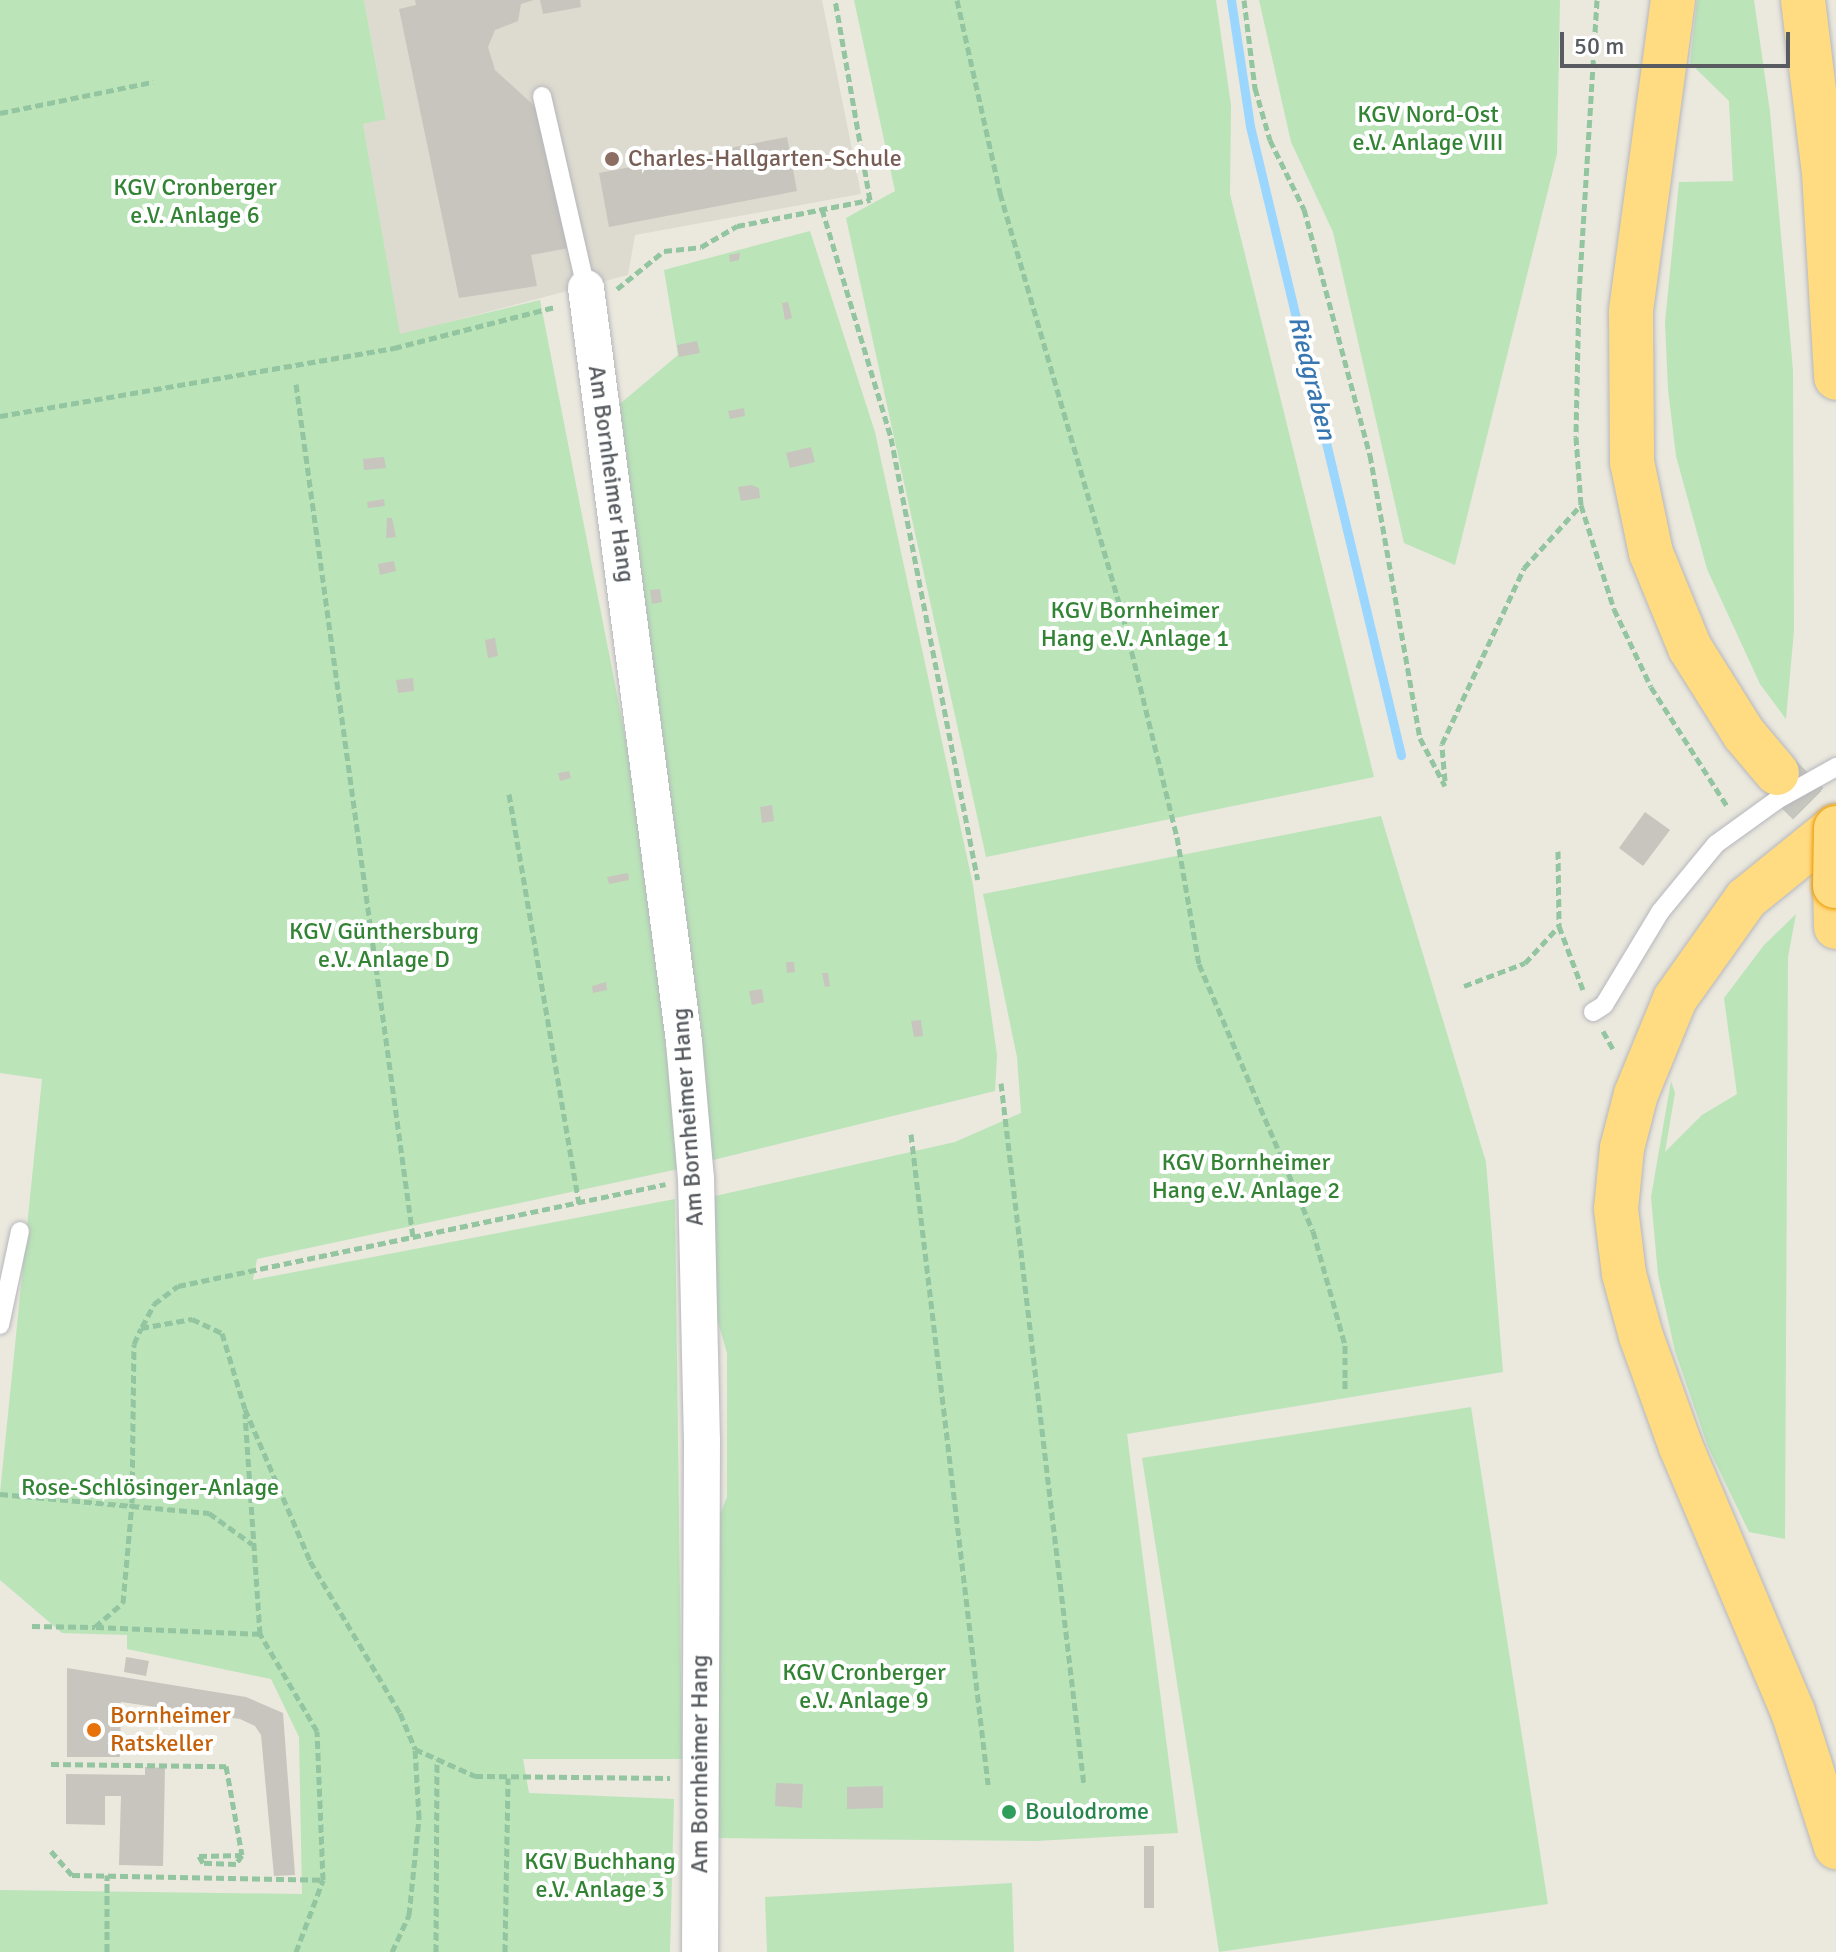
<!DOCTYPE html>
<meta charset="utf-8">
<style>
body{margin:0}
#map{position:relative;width:1836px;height:1952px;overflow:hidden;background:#ebe8de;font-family:Signika,sans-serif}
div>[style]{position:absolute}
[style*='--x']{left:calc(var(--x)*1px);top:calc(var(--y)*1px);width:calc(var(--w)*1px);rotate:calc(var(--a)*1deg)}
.education>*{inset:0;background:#dddacf}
.green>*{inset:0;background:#bbe4b9}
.stream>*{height:9px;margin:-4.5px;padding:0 4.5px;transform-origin:4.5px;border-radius:4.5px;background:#9bd6ff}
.building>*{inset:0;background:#c8c5be}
.motorway-tunnel>*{height:44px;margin-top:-22px;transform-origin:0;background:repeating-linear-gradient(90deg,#c6c5be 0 44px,transparent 0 66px)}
.path>*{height:5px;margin-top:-2.5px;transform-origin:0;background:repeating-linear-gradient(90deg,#92c5a0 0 8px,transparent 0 12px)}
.roads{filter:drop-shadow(0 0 2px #b5b7bc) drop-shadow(0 0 2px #b5b7bc)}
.service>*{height:18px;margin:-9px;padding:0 9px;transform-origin:9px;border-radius:9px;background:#fff}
.minor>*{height:36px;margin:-18px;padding:0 18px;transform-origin:18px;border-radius:18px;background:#fff}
.motorway>*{height:44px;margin:-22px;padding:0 22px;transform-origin:22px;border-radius:22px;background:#ffdb82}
.bridges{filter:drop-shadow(0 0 2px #ea9a00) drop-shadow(0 0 2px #ea9a00)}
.motorway-bridge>*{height:44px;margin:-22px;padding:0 22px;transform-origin:22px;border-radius:22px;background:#ffdb82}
.dots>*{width:22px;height:22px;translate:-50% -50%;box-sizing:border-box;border:4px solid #fff;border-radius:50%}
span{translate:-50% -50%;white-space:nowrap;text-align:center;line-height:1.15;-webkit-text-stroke:8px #fff;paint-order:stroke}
.park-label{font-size:24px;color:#328434}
.education-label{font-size:24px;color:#785e54}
.left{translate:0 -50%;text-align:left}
.street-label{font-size:24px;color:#585c60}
.food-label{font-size:24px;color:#c56008}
.leisure-label{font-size:24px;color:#27864d}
.water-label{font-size:26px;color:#3877b1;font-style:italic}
.scale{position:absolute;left:1560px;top:32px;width:230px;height:36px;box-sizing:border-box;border:4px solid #585c60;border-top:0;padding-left:10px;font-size:24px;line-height:28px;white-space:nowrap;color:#585c60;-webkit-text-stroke:6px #fff;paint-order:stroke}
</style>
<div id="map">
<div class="education">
<div style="clip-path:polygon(364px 0,822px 0,861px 194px,635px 235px,628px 275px,400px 335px,363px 124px,386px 118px)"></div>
</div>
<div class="green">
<div style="clip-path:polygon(0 0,364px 0,386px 119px,363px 124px,400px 334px,540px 300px,630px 761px,683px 1168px,257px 1259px,253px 1280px,675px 1199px,682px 1759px,523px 1759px,529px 1793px,674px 1799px,670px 1952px,0 1952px,0 1890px,302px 1894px,299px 1737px,271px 1679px,127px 1649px,127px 1635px,62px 1633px,0 1580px,0 1493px,42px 1079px,0 1073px)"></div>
<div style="clip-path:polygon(854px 0,1216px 0,1231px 105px,1230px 194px,1374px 777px,986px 857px,846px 218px,895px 191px)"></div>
<div style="clip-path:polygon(1259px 0,1560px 0,1557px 154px,1455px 565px,1404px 543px,1333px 232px,1291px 142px)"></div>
<div style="clip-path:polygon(1697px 0,1754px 0,1770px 112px,1793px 370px,1794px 630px,1786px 719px,1760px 684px,1707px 569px,1676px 456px,1668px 389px,1665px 322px,1679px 182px,1733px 181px,1729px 101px,1690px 63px)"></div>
<div style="clip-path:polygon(810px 231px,875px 432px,973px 885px,997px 1055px,995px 1091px,709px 1161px,615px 408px,678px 355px,664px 270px)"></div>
<div style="clip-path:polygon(1381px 816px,1486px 1162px,1503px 1372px,1127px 1434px,1178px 1833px,1036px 1841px,713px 1838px,712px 1534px,727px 1497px,727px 1353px,714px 1308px,715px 1196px,955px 1142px,1021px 1113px,1017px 1057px,983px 894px)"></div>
<div style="clip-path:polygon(1796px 914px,1788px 957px,1785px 1539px,1749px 1532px,1708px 1447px,1675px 1351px,1658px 1275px,1651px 1197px,1671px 1081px,1675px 1093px,1665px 1152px,1702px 1115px,1737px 1094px,1724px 998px,1764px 945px)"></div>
<div style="clip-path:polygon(1471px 1407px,1548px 1904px,1219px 1952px,1142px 1458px)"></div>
<div style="clip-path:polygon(1012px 1883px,1014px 1952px,767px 1952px,765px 1897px)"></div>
</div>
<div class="stream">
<div style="--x:1231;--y:0;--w:127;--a:81.4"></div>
<div style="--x:1250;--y:126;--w:647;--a:76.5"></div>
</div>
<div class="building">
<div style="clip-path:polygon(415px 0,534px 0,521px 4px,518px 21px,495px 30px,488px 47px,495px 70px,541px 112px,569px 248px,531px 255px,537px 286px,459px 298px,399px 9px,416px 5px)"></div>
<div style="clip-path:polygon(540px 0,580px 0,581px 7px,543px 14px)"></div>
<div style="clip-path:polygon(787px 137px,797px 191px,609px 227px,599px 173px)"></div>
<div style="clip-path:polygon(740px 253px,739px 260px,730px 262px,729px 255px)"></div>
<div style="clip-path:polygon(788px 302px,792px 318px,785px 320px,782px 303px)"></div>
<div style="clip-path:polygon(697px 341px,700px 353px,679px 357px,677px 345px)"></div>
<div style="clip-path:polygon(744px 408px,745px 416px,730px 419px,728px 411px)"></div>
<div style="clip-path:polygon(811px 447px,815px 462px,790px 468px,786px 453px)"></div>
<div style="clip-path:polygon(384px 457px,386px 468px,364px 470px,363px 459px)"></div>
<div style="clip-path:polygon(751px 485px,759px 488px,760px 498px,741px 501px,738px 487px)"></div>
<div style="clip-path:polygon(384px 499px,385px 506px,368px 508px,367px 502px)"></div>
<div style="clip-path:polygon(387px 518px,392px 518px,396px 537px,386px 538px)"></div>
<div style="clip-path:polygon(394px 561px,396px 571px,380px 575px,378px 564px)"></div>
<div style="clip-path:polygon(660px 589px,662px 602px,652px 604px,650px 590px)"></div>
<div style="clip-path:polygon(495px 638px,498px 656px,488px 658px,485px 640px)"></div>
<div style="clip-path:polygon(413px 678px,414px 691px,398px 693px,396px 680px)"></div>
<div style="clip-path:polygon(569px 771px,571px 778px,560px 781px,558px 773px)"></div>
<div style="clip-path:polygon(772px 805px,774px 821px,762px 823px,760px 807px)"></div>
<div style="clip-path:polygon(1645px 812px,1670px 830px,1643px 866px,1619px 848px)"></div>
<div style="clip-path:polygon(628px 873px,629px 880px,609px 884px,607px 877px)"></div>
<div style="clip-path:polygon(786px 962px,794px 962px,795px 972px,787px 973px)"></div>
<div style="clip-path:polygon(822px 973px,828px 973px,830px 986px,825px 987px)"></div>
<div style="clip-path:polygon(606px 982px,607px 990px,593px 993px,592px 986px)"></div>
<div style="clip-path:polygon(762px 989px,764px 1002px,752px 1005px,749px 991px)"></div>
<div style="clip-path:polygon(921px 1020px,923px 1036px,914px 1037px,911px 1021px)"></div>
<div style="clip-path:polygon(126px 1657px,149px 1661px,146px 1676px,124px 1672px)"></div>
<div style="clip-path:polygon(67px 1668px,246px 1697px,283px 1713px,295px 1875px,274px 1876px,261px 1735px,255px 1726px,240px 1719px,121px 1702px,120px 1757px,67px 1757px)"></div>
<div style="clip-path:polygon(145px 1767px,165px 1768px,163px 1866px,119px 1865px,121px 1796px,105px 1796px,105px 1825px,66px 1824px,66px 1774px,145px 1775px)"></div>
<div style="clip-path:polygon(776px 1783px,803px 1784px,802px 1808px,775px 1806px)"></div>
<div style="clip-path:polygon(883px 1786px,883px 1808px,847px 1809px,847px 1787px)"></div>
<div style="clip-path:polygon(1144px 1846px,1154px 1846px,1154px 1908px,1144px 1908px)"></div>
</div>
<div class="motorway-tunnel">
<div style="--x:1777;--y:773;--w:83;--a:44.5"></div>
</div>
<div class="path">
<div style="--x:957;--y:0;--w:198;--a:77.4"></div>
<div style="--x:1000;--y:193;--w:441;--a:73.8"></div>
<div style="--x:1123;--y:616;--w:228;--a:76.3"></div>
<div style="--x:1177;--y:837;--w:129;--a:80.2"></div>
<div style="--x:1199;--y:964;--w:290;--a:66.9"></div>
<div style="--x:1313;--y:1231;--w:118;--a:74.3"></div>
<div style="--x:1345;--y:1345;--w:47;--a:90"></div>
<div style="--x:1244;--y:0;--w:89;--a:82.9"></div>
<div style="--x:1255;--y:88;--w:54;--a:73.9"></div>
<div style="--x:1270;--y:140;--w:77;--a:63.8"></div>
<div style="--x:1304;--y:209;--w:255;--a:75"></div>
<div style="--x:1370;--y:455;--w:287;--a:80"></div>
<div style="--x:1420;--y:738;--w:54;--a:62.5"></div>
<div style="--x:1597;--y:0;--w:293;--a:93.5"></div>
<div style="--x:1579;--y:292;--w:145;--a:91.2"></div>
<div style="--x:1576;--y:437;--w:68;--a:85.8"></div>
<div style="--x:1581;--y:505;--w:109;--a:72.4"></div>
<div style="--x:1614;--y:609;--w:86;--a:64.6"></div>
<div style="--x:1651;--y:687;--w:141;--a:57.4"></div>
<div style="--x:0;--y:113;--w:156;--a:-11.5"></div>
<div style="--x:822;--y:209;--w:239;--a:73.2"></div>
<div style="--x:891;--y:438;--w:450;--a:78.9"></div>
<div style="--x:617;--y:289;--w:60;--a:-39"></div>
<div style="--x:664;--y:251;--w:37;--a:-6"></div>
<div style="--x:701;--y:247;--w:42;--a:-30.3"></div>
<div style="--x:737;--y:226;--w:136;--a:-11.1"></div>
<div style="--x:870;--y:200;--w:203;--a:-99.9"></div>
<div style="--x:296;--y:384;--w:861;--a:82.19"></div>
<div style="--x:0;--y:416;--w:400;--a:-9.8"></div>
<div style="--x:394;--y:348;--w:166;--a:-14.3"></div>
<div style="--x:1445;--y:781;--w:37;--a:-95"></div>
<div style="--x:1442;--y:744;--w:194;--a:-65"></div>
<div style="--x:1524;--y:568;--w:85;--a:-47.9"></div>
<div style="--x:509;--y:794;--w:415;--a:80.3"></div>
<div style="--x:1558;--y:851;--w:75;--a:89.2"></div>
<div style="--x:1559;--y:926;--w:68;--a:69.4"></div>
<div style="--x:1464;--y:986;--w:65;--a:-20.7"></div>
<div style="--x:1525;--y:963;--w:50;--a:-47.4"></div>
<div style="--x:1603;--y:1031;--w:23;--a:61"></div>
<div style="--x:1001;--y:1083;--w:707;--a:83.26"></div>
<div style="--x:911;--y:1134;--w:655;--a:83.24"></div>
<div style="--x:142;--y:1327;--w:26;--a:-62"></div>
<div style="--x:154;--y:1304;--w:30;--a:-37"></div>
<div style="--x:178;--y:1286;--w:498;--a:-11.8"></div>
<div style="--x:0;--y:1494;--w:210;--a:5.2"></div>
<div style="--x:209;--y:1513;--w:53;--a:35.8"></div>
<div style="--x:32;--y:1626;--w:63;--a:0.9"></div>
<div style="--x:95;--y:1627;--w:37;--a:-41"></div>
<div style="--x:123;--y:1603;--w:100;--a:-84.9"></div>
<div style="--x:132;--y:1503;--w:159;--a:-89.3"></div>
<div style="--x:134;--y:1344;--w:17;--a:-66"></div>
<div style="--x:141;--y:1328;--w:52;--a:-10"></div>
<div style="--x:192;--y:1319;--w:33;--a:25"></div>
<div style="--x:222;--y:1333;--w:79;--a:73.2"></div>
<div style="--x:245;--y:1409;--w:165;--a:66.8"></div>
<div style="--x:310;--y:1561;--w:177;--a:59.4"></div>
<div style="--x:400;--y:1713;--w:39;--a:67"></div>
<div style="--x:415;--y:1749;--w:66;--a:24.2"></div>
<div style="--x:475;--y:1776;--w:195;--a:0.6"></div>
<div style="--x:96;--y:1627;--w:164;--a:2.4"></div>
<div style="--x:51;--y:1764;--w:175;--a:0.7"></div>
<div style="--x:226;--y:1766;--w:90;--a:79.8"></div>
<div style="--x:242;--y:1855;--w:11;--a:124"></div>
<div style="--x:236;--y:1864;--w:33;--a:-178"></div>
<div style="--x:203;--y:1863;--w:8;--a:-120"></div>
<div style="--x:199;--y:1856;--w:43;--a:-1.3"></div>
<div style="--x:51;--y:1851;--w:32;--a:49"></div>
<div style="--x:72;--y:1875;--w:251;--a:1.1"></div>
<div style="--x:323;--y:1880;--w:149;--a:-92.3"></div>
<div style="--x:317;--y:1731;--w:113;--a:-120.4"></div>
<div style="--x:260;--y:1634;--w:221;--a:-93.9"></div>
<div style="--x:107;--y:1952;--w:77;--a:-90"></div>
<div style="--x:296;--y:1952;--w:77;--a:-69.4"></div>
<div style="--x:392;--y:1952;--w:41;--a:-65.3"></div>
<div style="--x:409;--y:1915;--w:98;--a:-84.1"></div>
<div style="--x:419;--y:1818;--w:69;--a:-93.3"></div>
<div style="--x:436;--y:1952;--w:193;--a:-89.7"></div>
<div style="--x:505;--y:1952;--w:174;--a:-89"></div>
</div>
<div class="roads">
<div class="service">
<div style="--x:542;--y:96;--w:197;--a:77.1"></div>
<div style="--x:1593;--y:1012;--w:13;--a:-32"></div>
<div style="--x:1604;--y:1005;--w:109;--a:-58.9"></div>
<div style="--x:1660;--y:912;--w:88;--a:-50.5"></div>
<div style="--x:1716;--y:844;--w:75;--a:-35.8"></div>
<div style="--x:1777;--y:800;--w:68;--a:-29.2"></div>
<div style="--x:0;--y:1325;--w:96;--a:-78"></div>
</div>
<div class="minor">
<div style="--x:586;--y:288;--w:760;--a:82.59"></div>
<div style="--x:684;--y:1042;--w:137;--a:85"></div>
<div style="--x:696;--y:1178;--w:262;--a:88.7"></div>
<div style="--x:702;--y:1440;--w:512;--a:90.22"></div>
</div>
<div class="motorway">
<div style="--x:1673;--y:0;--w:315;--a:97.7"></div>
<div style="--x:1631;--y:312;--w:150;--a:89.6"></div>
<div style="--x:1632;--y:462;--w:93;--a:78.2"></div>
<div style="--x:1651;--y:553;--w:103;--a:67.7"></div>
<div style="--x:1690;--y:648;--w:102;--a:57.9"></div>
<div style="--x:1744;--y:734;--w:51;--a:49.8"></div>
<div style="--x:1803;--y:0;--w:174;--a:83.1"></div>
<div style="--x:1824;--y:173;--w:205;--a:86.6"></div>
<div style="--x:1836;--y:826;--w:116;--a:141"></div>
<div style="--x:1746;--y:899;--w:123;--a:125.4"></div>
<div style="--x:1675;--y:999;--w:103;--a:112.3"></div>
<div style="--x:1636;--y:1094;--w:56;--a:104.5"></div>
<div style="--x:1622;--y:1148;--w:61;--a:95.6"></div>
<div style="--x:1616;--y:1209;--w:65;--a:83"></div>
<div style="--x:1624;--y:1274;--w:64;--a:74.7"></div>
<div style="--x:1641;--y:1336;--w:118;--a:70.2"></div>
<div style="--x:1681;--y:1447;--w:288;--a:67.1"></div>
<div style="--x:1793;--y:1712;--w:142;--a:72.3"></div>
<div style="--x:1835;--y:886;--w:41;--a:88.6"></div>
</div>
</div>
<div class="bridges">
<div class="motorway-bridge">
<div style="--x:1835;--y:886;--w:58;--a:-89"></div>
</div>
</div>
<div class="dots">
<div style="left:612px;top:159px;background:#8d6e63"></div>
<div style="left:94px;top:1730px;background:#e8710a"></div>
<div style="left:1009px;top:1812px;background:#2e9e5b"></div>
</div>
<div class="park-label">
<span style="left:1428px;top:129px">KGV Nord-Ost<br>e.V. Anlage VIII</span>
<span style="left:195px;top:202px">KGV Cronberger<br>e.V. Anlage 6</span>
<span style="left:1135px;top:625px">KGV Bornheimer<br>Hang e.V. Anlage 1</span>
<span style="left:384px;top:946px">KGV Günthersburg<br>e.V. Anlage D</span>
<span style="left:1246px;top:1177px">KGV Bornheimer<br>Hang e.V. Anlage 2</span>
<span style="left:150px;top:1488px">Rose-Schlösinger-Anlage</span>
<span style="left:864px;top:1687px">KGV Cronberger<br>e.V. Anlage 9</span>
<span style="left:600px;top:1876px">KGV Buchhang<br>e.V. Anlage 3</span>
</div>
<div class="education-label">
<span class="left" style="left:628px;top:159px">Charles-Hallgarten-Schule</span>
</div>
<div class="street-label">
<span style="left:611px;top:474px;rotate:82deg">Am Bornheimer Hang</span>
<span style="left:688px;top:1117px;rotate:-94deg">Am Bornheimer Hang</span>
<span style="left:700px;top:1764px;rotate:-90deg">Am Bornheimer Hang</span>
</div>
<div class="food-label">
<span class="left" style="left:110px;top:1730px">Bornheimer<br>Ratskeller</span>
</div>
<div class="leisure-label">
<span class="left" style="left:1025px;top:1812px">Boulodrome</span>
</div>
<div class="water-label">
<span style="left:1311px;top:378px;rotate:76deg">Riedgraben</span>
</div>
<div class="scale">50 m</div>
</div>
